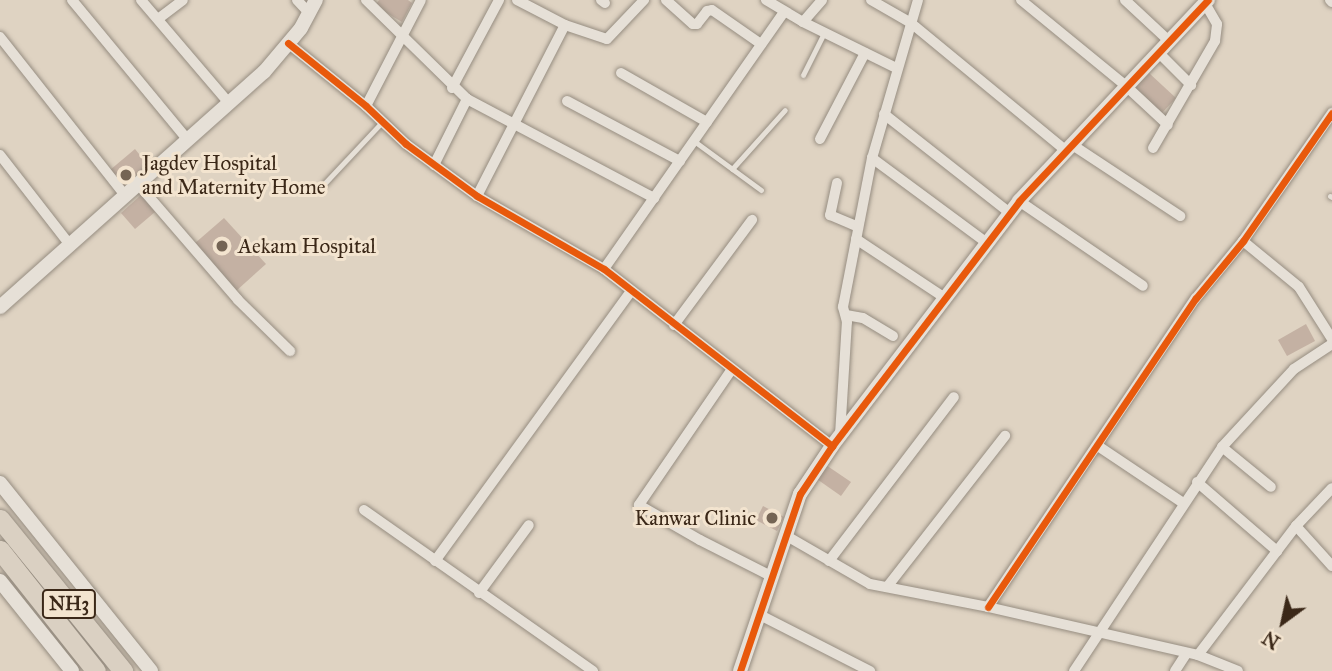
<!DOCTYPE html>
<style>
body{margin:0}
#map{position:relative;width:1332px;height:671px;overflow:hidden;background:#dfd3c2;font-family:"IM FELL Great Primer",serif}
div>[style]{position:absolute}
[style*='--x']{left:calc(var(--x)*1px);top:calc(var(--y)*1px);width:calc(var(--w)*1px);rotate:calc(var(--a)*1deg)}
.building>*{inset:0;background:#c4b1a3}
.roads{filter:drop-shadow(0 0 2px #968d81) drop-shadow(0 0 2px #968d81)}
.service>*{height:5px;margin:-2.5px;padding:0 2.5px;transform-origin:2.5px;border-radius:2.5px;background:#e6e0d7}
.minor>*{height:10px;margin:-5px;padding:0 5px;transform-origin:5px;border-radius:5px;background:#e6e0d7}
.tertiary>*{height:14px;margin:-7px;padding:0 7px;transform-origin:7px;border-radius:7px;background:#e6e0d7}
.trunk>*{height:19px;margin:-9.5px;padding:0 9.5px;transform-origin:9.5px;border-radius:9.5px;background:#dad0c2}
.cycleway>*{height:7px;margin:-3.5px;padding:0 3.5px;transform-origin:3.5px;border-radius:3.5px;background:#e8590c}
.dots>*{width:19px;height:19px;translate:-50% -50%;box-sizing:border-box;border:4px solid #f3e4cf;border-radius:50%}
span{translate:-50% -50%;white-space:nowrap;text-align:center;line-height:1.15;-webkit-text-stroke:6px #f3e4cf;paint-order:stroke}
.shield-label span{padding:2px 5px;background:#f3e4cf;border:2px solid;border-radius:5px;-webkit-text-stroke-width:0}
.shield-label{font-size:19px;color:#3b2818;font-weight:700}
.poi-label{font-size:21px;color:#3b2818}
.left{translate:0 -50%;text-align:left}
.right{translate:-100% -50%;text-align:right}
.north{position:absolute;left:1248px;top:587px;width:70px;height:70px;-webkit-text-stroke:5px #f3e4cf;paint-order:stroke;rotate:213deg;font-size:19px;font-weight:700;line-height:28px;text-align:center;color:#3b2818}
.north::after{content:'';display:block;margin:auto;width:24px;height:32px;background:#3b2818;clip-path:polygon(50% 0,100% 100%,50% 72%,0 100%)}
</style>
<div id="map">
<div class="building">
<div style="clip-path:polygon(379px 0,408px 0,412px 3px,402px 22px,375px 6px)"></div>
<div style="clip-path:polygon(1149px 73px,1176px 98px,1161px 114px,1134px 88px)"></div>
<div style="clip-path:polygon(135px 149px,148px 165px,124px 186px,110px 170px)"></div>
<div style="clip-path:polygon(141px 195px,155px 212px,135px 229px,121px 213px)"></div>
<div style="clip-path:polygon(224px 218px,266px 264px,236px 291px,194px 244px)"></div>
<div style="clip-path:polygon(1306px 324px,1315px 341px,1287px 356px,1278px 340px)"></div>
<div style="clip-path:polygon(823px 463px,851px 482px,841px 496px,814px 477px)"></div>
<div style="clip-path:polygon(763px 506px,784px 517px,777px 531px,756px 520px)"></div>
</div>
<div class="roads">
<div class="service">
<div style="--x:803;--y:75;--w:47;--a:-63.4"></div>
<div style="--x:694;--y:141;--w:83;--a:36.2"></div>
<div style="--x:732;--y:169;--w:79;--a:-48.1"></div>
<div style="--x:324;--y:184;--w:85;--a:-46.9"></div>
<div style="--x:1330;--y:196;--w:2;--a:27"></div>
</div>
<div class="minor">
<div style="--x:72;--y:0;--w:182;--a:50.4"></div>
<div style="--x:141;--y:0;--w:135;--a:49.5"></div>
<div style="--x:297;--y:0;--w:18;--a:47"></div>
<div style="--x:366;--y:0;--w:141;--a:44.4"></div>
<div style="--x:467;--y:99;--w:212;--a:27.9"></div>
<div style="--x:517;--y:0;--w:54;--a:27.5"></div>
<div style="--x:565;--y:25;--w:44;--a:18.4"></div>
<div style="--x:607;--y:39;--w:54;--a:-46.5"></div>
<div style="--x:601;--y:0;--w:5;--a:37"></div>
<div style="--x:666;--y:0;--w:36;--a:42"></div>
<div style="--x:693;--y:24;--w:4;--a:0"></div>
<div style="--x:697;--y:24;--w:16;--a:-52"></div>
<div style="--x:707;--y:11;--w:5;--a:-11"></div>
<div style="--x:712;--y:10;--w:60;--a:34.8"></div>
<div style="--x:766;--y:0;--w:43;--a:30.7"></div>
<div style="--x:803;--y:22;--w:104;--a:26.3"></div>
<div style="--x:871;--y:0;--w:46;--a:29.9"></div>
<div style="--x:911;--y:23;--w:200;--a:39.5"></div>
<div style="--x:918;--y:0;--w:165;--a:106.2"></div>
<div style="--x:872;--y:158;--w:143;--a:36.5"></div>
<div style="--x:1021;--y:0;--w:136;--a:39.3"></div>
<div style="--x:1126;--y:86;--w:57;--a:42.9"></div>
<div style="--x:1125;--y:0;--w:60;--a:43"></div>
<div style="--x:1330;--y:0;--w:3;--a:45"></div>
<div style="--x:158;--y:19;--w:31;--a:-37"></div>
<div style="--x:803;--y:22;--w:29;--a:-49"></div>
<div style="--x:0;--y:37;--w:201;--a:51.7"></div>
<div style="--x:288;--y:43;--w:100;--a:38.9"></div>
<div style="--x:366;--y:106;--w:55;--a:43.5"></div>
<div style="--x:406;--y:144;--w:88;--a:36.2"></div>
<div style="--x:477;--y:196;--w:146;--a:29.9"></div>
<div style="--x:604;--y:269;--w:289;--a:37.8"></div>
<div style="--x:1158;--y:52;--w:47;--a:45"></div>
<div style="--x:621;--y:73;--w:99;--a:29.7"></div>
<div style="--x:452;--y:88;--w:100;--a:-61.9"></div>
<div style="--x:567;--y:101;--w:128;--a:28"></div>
<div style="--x:366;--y:106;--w:119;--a:-62.6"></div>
<div style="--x:884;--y:114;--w:160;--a:38.2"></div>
<div style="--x:820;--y:139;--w:97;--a:-62.4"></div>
<div style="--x:1071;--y:144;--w:131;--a:33.4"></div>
<div style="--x:1153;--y:148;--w:124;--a:-59.9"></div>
<div style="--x:1215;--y:41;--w:17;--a:-83"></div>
<div style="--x:1217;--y:24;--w:24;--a:-120"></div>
<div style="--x:0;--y:155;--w:114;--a:52.1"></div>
<div style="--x:434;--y:165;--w:74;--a:-63.4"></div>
<div style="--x:837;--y:183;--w:33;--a:102"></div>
<div style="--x:830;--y:215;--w:30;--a:23"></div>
<div style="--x:138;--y:184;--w:153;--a:49.2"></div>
<div style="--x:238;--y:300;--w:73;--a:44.4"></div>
<div style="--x:477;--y:196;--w:192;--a:-62.8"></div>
<div style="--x:1019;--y:201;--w:150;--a:34.4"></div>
<div style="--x:856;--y:239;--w:107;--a:33.5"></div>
<div style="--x:1243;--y:241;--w:72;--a:39.4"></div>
<div style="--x:1299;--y:287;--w:62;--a:57.6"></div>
<div style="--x:604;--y:269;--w:314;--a:-55"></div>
<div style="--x:846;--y:315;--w:17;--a:10"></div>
<div style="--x:863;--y:318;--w:35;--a:31"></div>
<div style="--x:674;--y:325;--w:131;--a:-53.4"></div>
<div style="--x:732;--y:369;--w:165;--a:124.4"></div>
<div style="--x:639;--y:505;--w:70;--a:29.8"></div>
<div style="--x:700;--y:540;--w:80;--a:26.9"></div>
<div style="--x:840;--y:435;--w:113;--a:-86.5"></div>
<div style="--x:847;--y:322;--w:16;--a:-105"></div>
<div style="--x:843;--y:307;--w:152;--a:-79"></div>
<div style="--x:1098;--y:446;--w:102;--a:33.8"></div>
<div style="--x:1222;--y:447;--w:63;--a:39.2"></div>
<div style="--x:1197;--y:482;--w:106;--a:40.8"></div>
<div style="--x:364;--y:510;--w:280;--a:35.1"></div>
<div style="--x:1296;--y:526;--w:54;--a:48"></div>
<div style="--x:785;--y:535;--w:98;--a:30"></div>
<div style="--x:870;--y:584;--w:120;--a:11"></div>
<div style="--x:988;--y:607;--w:215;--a:12.9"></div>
<div style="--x:1198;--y:655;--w:43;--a:21.8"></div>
<div style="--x:435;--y:561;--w:334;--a:-54"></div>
<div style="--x:829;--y:561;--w:206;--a:-52.7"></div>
<div style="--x:887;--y:587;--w:192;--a:-52"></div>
<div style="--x:479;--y:593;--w:84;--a:-53.7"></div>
<div style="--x:988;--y:607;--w:372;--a:-56.1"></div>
<div style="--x:1196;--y:298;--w:74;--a:-50.5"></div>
<div style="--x:1243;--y:241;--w:156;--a:-55.2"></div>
<div style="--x:758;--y:614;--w:126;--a:27"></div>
<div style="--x:1198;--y:655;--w:162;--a:-52.8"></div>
<div style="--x:1296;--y:526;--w:52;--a:-46.5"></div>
<div style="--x:1074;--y:671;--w:268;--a:-56.5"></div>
<div style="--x:1222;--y:447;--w:106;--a:-47.3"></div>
<div style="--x:1294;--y:369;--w:45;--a:-33.3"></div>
<div style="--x:1175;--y:671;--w:20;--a:-57"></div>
</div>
<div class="tertiary">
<div style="--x:0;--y:307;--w:353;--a:-41.7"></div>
<div style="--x:264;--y:72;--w:57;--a:-49.9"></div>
<div style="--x:301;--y:28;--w:32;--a:-62"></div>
<div style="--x:0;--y:483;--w:241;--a:51.2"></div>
<div style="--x:0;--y:581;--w:115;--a:51.3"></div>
<div style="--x:740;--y:671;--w:187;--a:-71.3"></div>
<div style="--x:800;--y:494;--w:58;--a:-56.3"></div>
<div style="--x:832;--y:446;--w:308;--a:-52.6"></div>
<div style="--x:1019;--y:201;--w:276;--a:-46.8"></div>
</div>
<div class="trunk">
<div style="--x:0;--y:519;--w:196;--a:51"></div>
<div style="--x:0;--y:550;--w:154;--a:51.6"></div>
</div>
</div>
<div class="cycleway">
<div style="--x:288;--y:43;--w:100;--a:38.9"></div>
<div style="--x:366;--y:106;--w:55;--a:43.5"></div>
<div style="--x:406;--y:144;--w:88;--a:36.2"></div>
<div style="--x:477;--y:196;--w:146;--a:29.9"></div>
<div style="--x:604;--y:269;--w:289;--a:37.8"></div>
<div style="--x:988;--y:607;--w:372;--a:-56.1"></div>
<div style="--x:1196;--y:298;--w:74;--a:-50.5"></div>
<div style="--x:1243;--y:241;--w:156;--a:-55.2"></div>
<div style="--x:740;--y:671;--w:187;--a:-71.3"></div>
<div style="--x:800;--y:494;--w:58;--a:-56.3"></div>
<div style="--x:832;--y:446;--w:308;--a:-52.6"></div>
<div style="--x:1019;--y:201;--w:276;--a:-46.8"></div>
</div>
<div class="dots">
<div style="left:126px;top:175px;background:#746454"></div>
<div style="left:222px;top:246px;background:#746454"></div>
<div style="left:772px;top:518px;background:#746454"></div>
</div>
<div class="shield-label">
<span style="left:69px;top:604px">NH3</span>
</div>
<div class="poi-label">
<span class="left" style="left:142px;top:175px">Jagdev Hospital<br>and Maternity Home</span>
<span class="left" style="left:238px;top:246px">Aekam Hospital</span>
<span class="right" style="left:756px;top:518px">Kanwar Clinic</span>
</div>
<div class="north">N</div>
</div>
